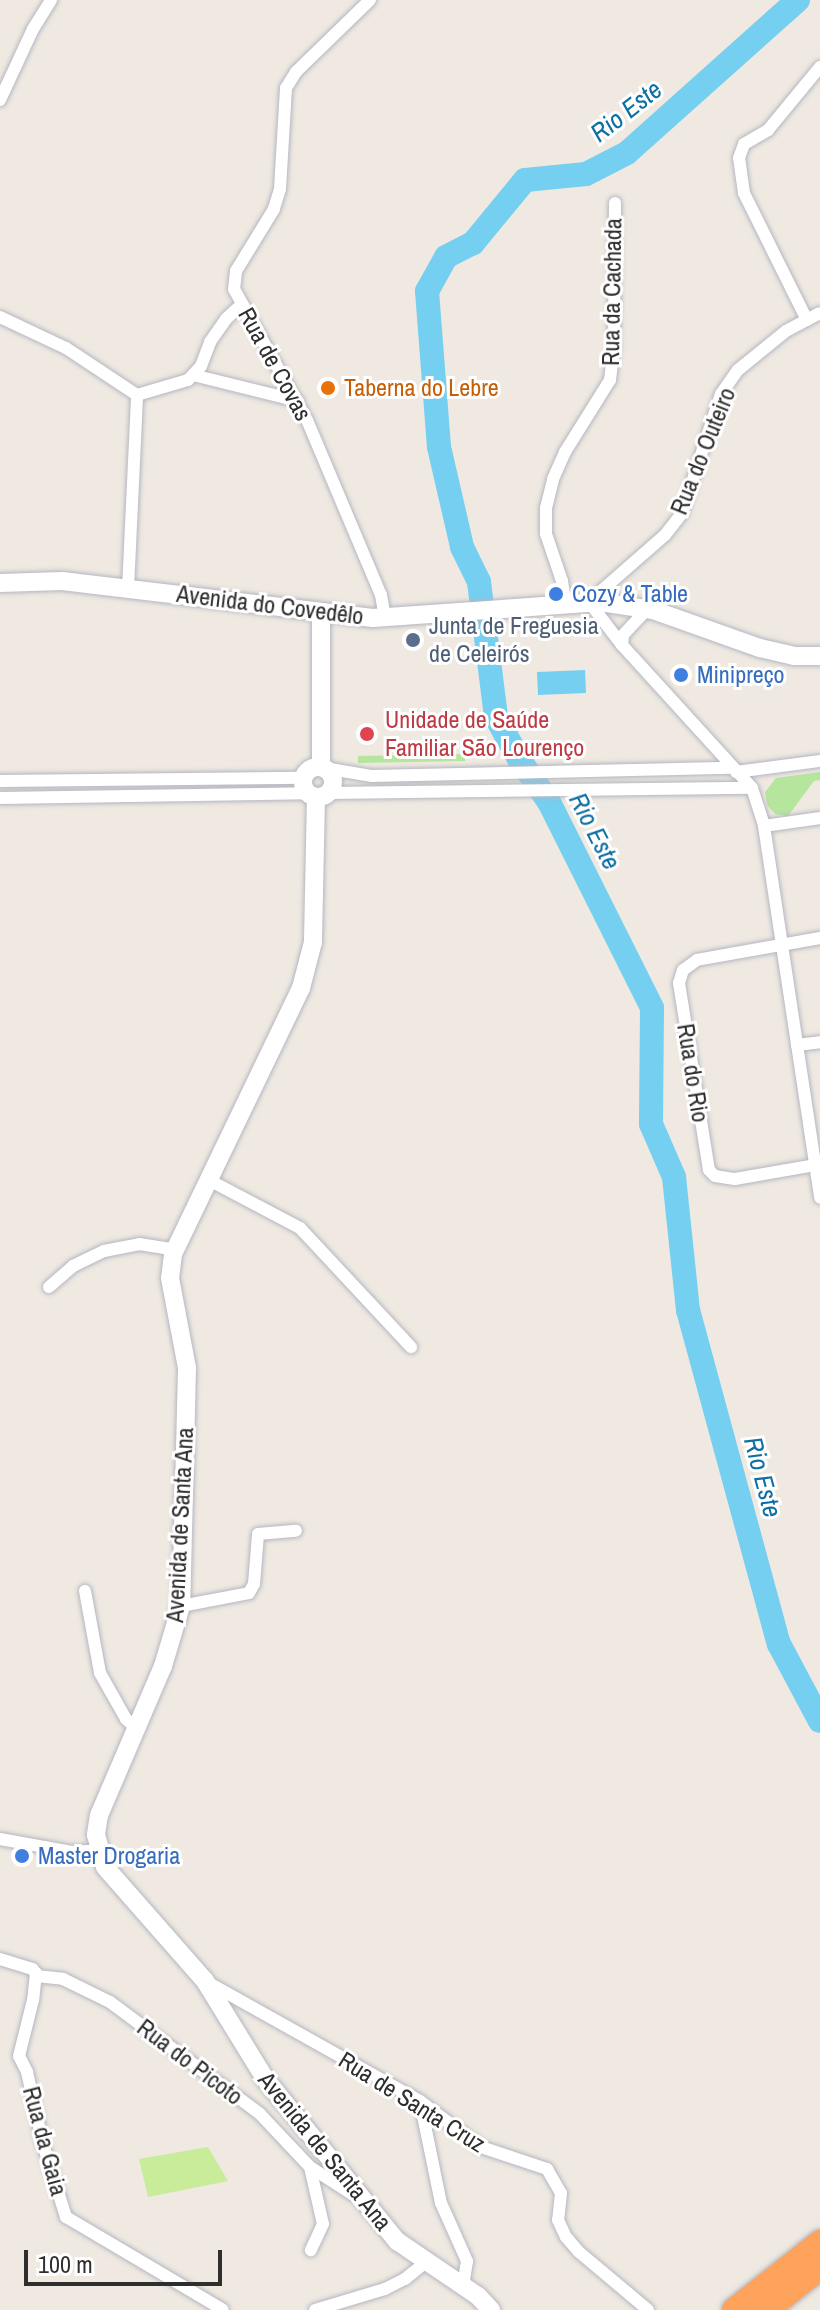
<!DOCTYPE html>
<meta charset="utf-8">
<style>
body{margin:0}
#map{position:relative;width:820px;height:2310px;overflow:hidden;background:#efe9e1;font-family:"Archivo Narrow",sans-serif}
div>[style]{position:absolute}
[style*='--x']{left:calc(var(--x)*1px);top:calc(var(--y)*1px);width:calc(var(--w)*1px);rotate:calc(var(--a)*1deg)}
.green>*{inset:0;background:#b6e59e}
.pitch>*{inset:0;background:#c9ec9a}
.water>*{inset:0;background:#75cff0}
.river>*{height:24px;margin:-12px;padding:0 12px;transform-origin:12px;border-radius:12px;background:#75cff0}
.roads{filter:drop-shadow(0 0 2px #b4b7c1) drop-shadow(0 0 2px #b4b7c1)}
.street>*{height:12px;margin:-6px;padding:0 6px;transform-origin:6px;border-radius:6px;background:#fff}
.secondary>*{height:18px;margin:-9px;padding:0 9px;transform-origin:9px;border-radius:9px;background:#fff}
.secondary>.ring{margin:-9px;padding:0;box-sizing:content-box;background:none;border:18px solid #fff;border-radius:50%}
.highway>*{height:24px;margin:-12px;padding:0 12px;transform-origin:12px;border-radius:12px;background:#ffa35c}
.dots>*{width:22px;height:22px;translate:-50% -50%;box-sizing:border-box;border:4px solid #fff;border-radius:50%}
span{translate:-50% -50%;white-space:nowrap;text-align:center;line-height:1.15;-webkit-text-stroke:6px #fff;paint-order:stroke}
.street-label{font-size:24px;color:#2e2e2e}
.food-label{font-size:24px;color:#c56008}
.left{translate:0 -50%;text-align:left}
.shop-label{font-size:24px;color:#366cbe}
.service-label{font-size:24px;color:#4e5e75}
.health-label{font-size:24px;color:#be3a42}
.water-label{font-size:26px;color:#0d6fa3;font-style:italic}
.scale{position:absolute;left:24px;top:2250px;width:198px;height:36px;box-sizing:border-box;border:4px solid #2e2e2e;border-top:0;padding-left:10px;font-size:24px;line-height:28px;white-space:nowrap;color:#2e2e2e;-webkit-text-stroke:6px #fff;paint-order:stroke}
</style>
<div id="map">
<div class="green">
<div style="clip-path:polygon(465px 754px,465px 761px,358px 763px,358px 756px)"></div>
<div style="clip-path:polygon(820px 772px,820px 780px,814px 781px,788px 816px,775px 814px,767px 805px,765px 792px,776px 778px)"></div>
</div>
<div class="pitch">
<div style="clip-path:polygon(208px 2147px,228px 2181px,148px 2197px,139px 2159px)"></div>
</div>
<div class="water">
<div style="clip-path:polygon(585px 670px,586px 693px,538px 695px,537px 672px)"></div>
</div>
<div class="river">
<div style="--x:798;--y:0;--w:229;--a:138.2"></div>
<div style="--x:627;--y:153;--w:46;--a:152.9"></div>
<div style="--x:586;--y:174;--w:61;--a:174.4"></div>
<div style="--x:525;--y:180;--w:82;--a:129.5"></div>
<div style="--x:473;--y:243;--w:30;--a:153"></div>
<div style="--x:446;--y:257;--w:39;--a:119"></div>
<div style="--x:427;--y:291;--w:156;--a:85.6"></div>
<div style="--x:439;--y:447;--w:103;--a:77"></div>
<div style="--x:462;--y:547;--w:39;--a:64"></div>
<div style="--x:479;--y:582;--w:136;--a:82.8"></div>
<div style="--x:496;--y:717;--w:48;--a:61.3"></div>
<div style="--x:519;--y:759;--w:52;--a:55.1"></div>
<div style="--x:549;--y:802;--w:230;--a:63.4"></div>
<div style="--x:652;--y:1008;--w:116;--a:90.5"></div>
<div style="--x:651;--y:1124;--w:58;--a:66.5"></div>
<div style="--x:674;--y:1177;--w:134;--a:84"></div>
<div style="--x:688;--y:1310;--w:346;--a:74.8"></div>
<div style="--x:779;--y:1644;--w:87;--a:62"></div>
</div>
<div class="roads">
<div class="street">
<div style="--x:370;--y:0;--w:103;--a:135.8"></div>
<div style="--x:296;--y:72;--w:19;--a:122"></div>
<div style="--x:286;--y:88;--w:101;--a:93.4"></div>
<div style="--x:280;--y:189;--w:21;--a:107"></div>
<div style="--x:274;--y:209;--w:73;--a:121.5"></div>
<div style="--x:236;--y:271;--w:18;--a:96"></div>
<div style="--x:234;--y:289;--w:150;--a:60.9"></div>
<div style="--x:307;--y:420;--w:190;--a:67.1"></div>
<div style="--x:381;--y:595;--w:23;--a:80"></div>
<div style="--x:0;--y:100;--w:78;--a:-65.1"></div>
<div style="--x:33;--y:29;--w:34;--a:-58"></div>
<div style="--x:0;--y:317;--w:73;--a:25.2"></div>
<div style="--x:66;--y:348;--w:85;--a:33.5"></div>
<div style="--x:807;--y:320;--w:142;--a:-116.4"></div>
<div style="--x:744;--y:193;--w:35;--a:-98"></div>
<div style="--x:739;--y:158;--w:15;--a:-70"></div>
<div style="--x:744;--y:144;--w:28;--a:-30"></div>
<div style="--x:768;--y:130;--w:82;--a:-50.5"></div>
<div style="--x:193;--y:375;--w:108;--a:13.9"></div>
<div style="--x:137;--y:395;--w:53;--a:-16.4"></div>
<div style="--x:188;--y:380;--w:19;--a:-47"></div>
<div style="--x:201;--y:366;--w:26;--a:-69"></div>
<div style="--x:210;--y:342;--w:28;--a:-55"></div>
<div style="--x:226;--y:319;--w:21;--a:-43"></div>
<div style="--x:128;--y:589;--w:194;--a:-87.3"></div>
<div style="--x:565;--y:602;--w:21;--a:-98"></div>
<div style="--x:562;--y:581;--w:50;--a:-108.8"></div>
<div style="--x:546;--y:534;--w:26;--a:-90"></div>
<div style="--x:546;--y:508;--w:30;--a:-76"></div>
<div style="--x:553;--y:479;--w:30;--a:-66"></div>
<div style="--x:565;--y:452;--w:85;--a:-58"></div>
<div style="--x:610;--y:380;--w:32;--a:-83"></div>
<div style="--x:614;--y:348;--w:145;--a:-89.6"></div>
<div style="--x:589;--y:602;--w:54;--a:52.5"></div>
<div style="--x:622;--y:645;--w:193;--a:47.7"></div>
<div style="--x:752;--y:788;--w:40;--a:72"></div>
<div style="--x:764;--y:826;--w:376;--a:81.4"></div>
<div style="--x:600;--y:602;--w:11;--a:-85"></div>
<div style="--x:601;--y:591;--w:85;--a:-41.2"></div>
<div style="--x:665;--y:535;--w:28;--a:-52"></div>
<div style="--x:682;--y:513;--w:125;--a:-71.9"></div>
<div style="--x:721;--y:394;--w:29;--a:-55"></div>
<div style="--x:738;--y:370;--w:62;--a:-39.1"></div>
<div style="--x:786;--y:331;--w:38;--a:-28"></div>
<div style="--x:622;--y:645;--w:10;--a:-84"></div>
<div style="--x:623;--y:635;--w:35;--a:-47"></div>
<div style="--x:324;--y:768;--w:49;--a:9.5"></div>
<div style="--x:372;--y:776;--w:359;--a:-1.3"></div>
<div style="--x:736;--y:772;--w:85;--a:-7.5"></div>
<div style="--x:0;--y:781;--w:303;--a:-0.6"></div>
<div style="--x:328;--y:793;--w:424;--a:-0.7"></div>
<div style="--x:0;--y:798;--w:308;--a:-0.9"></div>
<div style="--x:764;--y:826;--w:57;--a:-8.1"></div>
<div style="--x:820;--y:938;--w:125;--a:169.9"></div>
<div style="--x:697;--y:960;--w:17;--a:144"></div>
<div style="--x:683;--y:970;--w:14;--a:107"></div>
<div style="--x:679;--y:983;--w:189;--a:80.9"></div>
<div style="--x:709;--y:1170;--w:8;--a:45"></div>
<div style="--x:715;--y:1176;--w:20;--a:9"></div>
<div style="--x:735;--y:1179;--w:81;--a:-9.9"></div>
<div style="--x:815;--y:1165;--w:6;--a:-39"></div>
<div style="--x:797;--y:1045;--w:23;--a:-7"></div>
<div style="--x:209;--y:1180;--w:103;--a:27.8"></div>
<div style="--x:300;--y:1228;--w:163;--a:47"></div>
<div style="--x:49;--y:1287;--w:32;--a:-41"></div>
<div style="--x:73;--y:1266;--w:34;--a:-26"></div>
<div style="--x:104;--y:1251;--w:36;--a:-11"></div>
<div style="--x:139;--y:1244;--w:37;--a:9"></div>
<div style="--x:85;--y:1591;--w:83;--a:79.6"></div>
<div style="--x:100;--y:1673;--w:53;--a:60.5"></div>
<div style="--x:126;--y:1719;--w:12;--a:42"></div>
<div style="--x:181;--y:1606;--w:69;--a:-10.8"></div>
<div style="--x:249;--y:1593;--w:10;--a:-61"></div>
<div style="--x:254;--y:1584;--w:50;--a:-85.4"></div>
<div style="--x:258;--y:1534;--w:38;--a:-5"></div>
<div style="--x:0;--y:1839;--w:73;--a:10.2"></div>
<div style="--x:72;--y:1852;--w:27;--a:-4"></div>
<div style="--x:0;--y:1959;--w:34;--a:17"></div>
<div style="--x:32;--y:1969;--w:6;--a:45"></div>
<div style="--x:36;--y:1973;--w:27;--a:96"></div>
<div style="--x:33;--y:2000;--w:58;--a:104"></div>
<div style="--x:19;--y:2056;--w:18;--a:63"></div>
<div style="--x:27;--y:2072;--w:74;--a:77.5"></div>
<div style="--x:43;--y:2144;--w:77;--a:72.5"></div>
<div style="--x:66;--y:2217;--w:182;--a:30.6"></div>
<div style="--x:36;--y:1976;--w:27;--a:6"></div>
<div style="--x:63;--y:1979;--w:52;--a:26.1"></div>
<div style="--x:110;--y:2002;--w:187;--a:36.7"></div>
<div style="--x:260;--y:2114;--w:73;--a:46.7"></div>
<div style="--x:310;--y:2167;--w:54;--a:32.8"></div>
<div style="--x:207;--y:1982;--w:244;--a:29.2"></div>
<div style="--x:420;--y:2101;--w:76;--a:37"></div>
<div style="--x:481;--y:2147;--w:70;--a:18.4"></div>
<div style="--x:547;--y:2169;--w:28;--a:60"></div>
<div style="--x:561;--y:2193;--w:27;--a:96"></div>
<div style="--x:558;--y:2220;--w:19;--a:65"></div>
<div style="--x:566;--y:2237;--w:20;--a:49"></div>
<div style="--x:579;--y:2252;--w:90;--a:40"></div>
<div style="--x:420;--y:2101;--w:104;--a:78.4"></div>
<div style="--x:441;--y:2203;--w:64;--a:65.9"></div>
<div style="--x:467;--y:2261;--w:24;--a:99"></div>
<div style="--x:310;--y:2167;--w:58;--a:77.2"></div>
<div style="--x:323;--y:2224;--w:29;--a:115"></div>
<div style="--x:315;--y:2310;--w:73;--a:-16.7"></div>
<div style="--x:385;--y:2289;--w:22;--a:-27"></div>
<div style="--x:405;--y:2279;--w:26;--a:-39"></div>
</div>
<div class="secondary">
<div style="--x:0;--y:583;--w:62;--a:-1.8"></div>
<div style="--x:62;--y:581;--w:313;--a:6.8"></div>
<div style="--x:373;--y:618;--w:228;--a:-4"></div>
<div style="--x:600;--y:602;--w:54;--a:8.6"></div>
<div style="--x:653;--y:610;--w:114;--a:19.6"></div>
<div style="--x:760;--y:648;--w:35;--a:13"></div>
<div style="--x:794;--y:656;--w:26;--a:0"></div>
<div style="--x:321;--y:614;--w:153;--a:90"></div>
<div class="ring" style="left:303px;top:767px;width:12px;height:12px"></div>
<div style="--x:316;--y:797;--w:145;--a:91.2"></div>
<div style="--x:313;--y:942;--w:48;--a:104.6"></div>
<div style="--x:301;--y:988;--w:295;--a:115.7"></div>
<div style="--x:173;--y:1254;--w:24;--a:97"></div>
<div style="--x:170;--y:1278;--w:92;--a:79.3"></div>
<div style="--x:187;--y:1368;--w:238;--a:91.4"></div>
<div style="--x:181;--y:1606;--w:63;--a:106.7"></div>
<div style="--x:163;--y:1666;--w:162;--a:113.2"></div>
<div style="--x:99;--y:1815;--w:20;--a:99"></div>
<div style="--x:96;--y:1835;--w:33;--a:74"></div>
<div style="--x:105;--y:1867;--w:152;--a:48.7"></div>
<div style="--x:205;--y:1981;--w:116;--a:58.4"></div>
<div style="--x:266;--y:2080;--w:208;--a:50.9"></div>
<div style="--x:397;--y:2241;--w:98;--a:34.2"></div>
<div style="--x:478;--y:2296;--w:19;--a:47"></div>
</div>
<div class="highway">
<div style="--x:734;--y:2310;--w:110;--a:-38.3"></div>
<div style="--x:767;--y:2310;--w:68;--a:-38.4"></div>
</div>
</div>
<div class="dots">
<div style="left:328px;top:388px;background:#e8710a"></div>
<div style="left:556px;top:594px;background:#3f7fe0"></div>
<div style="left:413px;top:640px;background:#5c6f8a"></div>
<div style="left:681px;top:675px;background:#3f7fe0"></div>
<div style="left:367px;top:734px;background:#e0444e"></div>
<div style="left:22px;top:1856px;background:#3f7fe0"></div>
</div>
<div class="street-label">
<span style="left:612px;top:292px;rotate:-89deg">Rua da Cachada</span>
<span style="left:275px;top:364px;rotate:61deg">Rua de Covas</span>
<span style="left:703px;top:451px;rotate:-68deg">Rua do Outeiro</span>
<span style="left:270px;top:605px;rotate:7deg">Avenida do Covedêlo</span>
<span style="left:693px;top:1073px;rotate:81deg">Rua do Rio</span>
<span style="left:180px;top:1525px;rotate:-87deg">Avenida de Santa Ana</span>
<span style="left:190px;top:2062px;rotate:37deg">Rua do Picoto</span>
<span style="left:412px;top:2102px;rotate:32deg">Rua de Santa Cruz</span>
<span style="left:45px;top:2141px;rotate:75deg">Rua da Gaia</span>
<span style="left:325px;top:2151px;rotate:51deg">Avenida de Santa Ana</span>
</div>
<div class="food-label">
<span class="left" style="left:344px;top:388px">Taberna do Lebre</span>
</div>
<div class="shop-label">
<span class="left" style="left:572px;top:594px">Cozy &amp; Table</span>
<span class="left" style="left:697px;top:675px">Minipreço</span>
<span class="left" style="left:38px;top:1856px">Master Drogaria</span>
</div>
<div class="service-label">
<span class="left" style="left:429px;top:640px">Junta de Freguesia<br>de Celeirós</span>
</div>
<div class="health-label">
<span class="left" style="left:385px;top:734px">Unidade de Saúde<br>Familiar São Lourenço</span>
</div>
<div class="water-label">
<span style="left:626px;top:111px;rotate:-38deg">Rio Este</span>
<span style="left:595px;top:831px;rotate:63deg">Rio Este</span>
<span style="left:763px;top:1477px;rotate:75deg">Rio Este</span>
</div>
<div class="scale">100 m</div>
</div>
